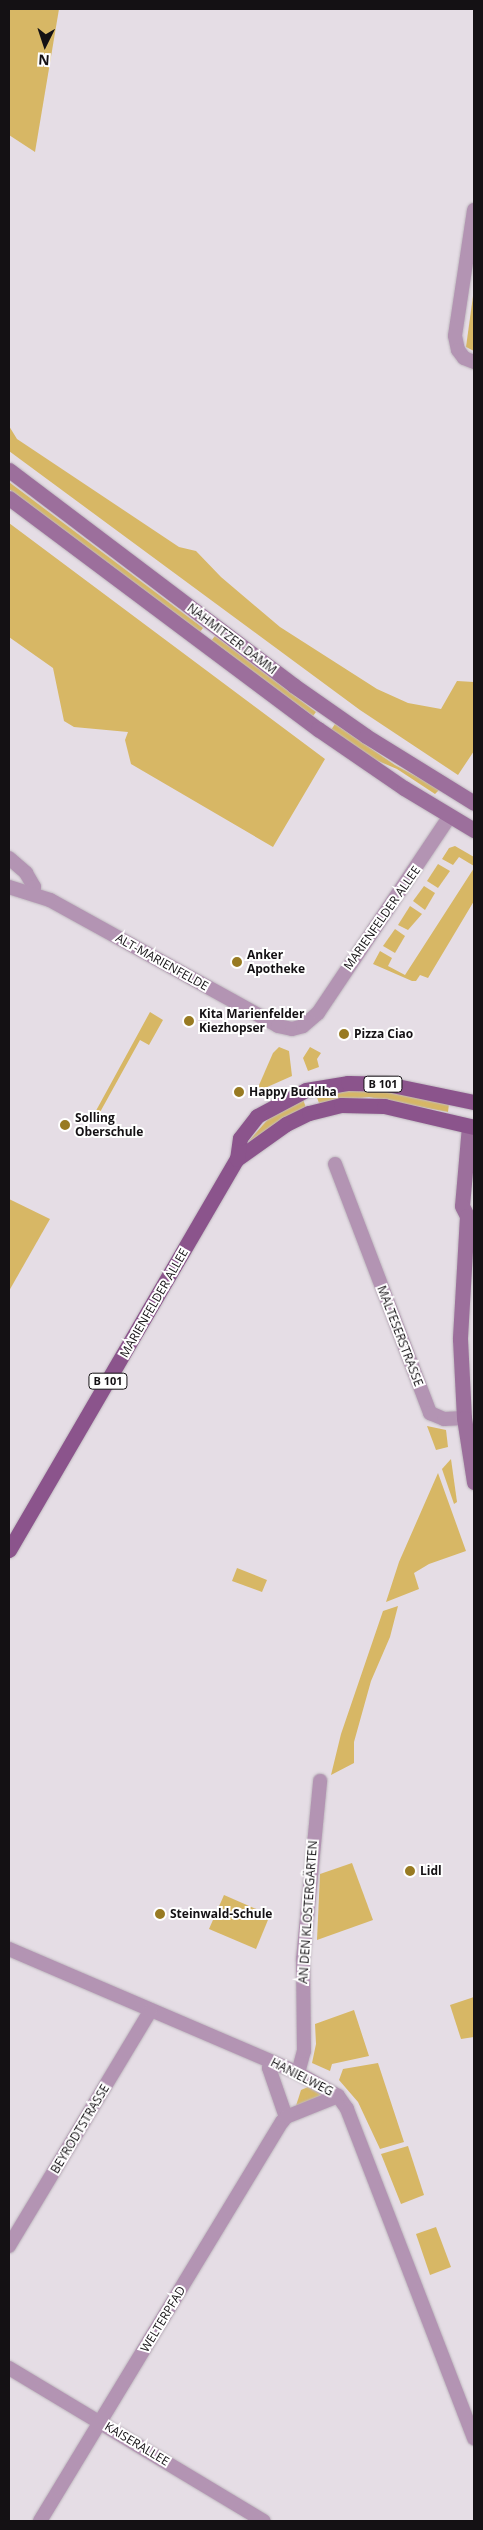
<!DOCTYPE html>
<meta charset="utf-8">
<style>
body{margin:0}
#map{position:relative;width:483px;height:2530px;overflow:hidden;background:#e5dde5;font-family:"Open Sans",sans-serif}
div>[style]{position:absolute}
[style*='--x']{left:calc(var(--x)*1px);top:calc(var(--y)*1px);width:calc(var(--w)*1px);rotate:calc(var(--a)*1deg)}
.green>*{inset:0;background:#d7b765}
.roads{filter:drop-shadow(0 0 1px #bfb8bf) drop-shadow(0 0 1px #bfb8bf)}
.minor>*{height:14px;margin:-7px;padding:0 7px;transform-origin:7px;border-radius:7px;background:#b394b3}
.secondary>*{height:15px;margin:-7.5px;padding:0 7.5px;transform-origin:7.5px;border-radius:7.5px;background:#9c6f9c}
.primary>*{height:15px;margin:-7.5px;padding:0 7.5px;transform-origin:7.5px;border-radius:7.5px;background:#8b548c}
.dots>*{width:14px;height:14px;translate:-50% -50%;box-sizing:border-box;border:2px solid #fff;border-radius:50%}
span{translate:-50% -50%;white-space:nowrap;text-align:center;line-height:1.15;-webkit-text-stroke:4px #fff;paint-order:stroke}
.shield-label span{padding:1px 4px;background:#fff;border:1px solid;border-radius:4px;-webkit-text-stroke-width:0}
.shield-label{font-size:11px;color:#141114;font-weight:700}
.street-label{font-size:12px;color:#141114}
.poi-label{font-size:12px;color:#141114;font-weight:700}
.left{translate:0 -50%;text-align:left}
.frame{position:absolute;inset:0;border:10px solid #141114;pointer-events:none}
.north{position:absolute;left:20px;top:20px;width:50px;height:50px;-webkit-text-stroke:4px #fff;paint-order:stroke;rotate:184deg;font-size:14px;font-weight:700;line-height:20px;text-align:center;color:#141114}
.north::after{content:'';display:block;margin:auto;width:18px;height:22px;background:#141114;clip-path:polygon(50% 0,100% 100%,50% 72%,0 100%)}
</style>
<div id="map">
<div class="green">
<div style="clip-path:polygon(9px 9px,59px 9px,35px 152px,9px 135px)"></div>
<div style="clip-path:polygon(474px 289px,474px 351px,466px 347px)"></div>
<div style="clip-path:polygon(9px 426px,17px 439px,179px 547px,196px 551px,221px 577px,280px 627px,377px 689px,408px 703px,441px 709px,457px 681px,474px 682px,474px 751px,458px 775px,360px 710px,9px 451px)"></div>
<div style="clip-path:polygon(9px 482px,203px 628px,200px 632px,9px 489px)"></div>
<div style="clip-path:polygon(9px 523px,325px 759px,273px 847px,131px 764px,125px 740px,128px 732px,74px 727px,64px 721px,53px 668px,9px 637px)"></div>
<div style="clip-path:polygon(215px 636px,316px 712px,313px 716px,211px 641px)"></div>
<div style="clip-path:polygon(335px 724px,395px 765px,440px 789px,435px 794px,397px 769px,371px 758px,331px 730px)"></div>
<div style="clip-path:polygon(455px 846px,474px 857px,474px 866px,459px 857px,453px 865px,442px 859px,449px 848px)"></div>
<div style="clip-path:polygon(438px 864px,450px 871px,438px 888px,427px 881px)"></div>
<div style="clip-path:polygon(474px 868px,474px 901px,428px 978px,420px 975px,416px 981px,412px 981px,373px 964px,380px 951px,392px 958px,388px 966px,405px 975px)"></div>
<div style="clip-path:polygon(424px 886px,435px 893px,425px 910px,413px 901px)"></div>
<div style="clip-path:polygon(410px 906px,422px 914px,408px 930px,398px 925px)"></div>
<div style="clip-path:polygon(395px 929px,405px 936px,395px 953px,383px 946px)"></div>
<div style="clip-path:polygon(150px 1012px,163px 1020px,149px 1045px,140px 1040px,99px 1114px,108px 1119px,103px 1124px,92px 1118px)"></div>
<div style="clip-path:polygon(279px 1047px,289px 1051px,292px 1076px,256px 1092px,273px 1053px)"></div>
<div style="clip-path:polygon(310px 1047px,321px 1053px,317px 1059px,319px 1067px,308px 1071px,303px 1058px)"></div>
<div style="clip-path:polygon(355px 1090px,390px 1092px,449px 1104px,448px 1112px,369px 1097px,319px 1103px,316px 1095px)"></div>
<div style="clip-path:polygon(303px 1099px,306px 1108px,247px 1143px,270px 1117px)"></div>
<div style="clip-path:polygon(9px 1199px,50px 1219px,9px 1291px)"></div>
<div style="clip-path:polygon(427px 1426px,446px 1430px,448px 1447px,436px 1450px)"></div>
<div style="clip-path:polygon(451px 1459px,457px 1502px,454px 1504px,442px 1469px)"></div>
<div style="clip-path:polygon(438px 1473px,466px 1551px,429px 1564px,414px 1573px,419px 1589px,386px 1602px,399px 1562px)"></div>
<div style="clip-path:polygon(237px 1568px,267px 1580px,262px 1592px,232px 1581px)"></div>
<div style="clip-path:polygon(398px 1606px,390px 1637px,371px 1681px,354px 1742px,354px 1763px,331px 1775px,341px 1734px,383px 1611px)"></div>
<div style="clip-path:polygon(352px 1863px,373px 1920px,317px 1940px,320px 1874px)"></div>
<div style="clip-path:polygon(224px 1895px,270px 1915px,256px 1949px,209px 1929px)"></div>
<div style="clip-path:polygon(474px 1997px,474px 2037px,461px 2039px,450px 2005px)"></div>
<div style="clip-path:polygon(354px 2010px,369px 2056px,332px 2064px,330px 2071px,312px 2063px,316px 2044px,315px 2024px)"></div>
<div style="clip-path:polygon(378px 2063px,404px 2142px,380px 2149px,358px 2102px,339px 2080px,343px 2069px)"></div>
<div style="clip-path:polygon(308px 2087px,326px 2097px,295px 2109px,301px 2090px)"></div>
<div style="clip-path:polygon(408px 2146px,424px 2195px,401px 2204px,381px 2154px)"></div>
<div style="clip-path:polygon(436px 2227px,451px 2267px,430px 2275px,416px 2234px)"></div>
</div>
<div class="roads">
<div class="minor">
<div style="--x:474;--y:210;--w:127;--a:98.6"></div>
<div style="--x:455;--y:336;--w:14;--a:78"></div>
<div style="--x:458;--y:350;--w:10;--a:53"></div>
<div style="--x:464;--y:358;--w:11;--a:22"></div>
<div style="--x:9;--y:858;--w:23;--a:41"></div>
<div style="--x:26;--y:873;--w:16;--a:60"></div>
<div style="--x:34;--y:887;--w:7;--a:106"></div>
<div style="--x:9;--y:887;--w:43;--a:17.6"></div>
<div style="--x:50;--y:900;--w:260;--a:28.9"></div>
<div style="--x:278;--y:1026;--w:14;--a:12"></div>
<div style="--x:292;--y:1029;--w:11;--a:-15"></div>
<div style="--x:303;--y:1026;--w:20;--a:-41"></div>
<div style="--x:318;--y:1013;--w:237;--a:-56.2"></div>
<div style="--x:335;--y:1164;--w:267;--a:69.1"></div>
<div style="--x:430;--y:1413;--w:15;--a:23"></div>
<div style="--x:444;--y:1419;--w:20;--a:-3"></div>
<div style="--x:9;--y:1949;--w:314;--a:23.2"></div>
<div style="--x:298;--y:2073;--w:46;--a:29.9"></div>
<div style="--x:338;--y:2096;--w:16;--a:55"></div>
<div style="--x:347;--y:2109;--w:353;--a:68.9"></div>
<div style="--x:273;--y:2062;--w:7;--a:124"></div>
<div style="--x:269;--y:2068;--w:52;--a:70.9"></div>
<div style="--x:298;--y:2073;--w:23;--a:-75"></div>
<div style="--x:304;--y:2051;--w:92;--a:-90.6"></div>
<div style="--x:303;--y:1959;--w:179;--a:-84.5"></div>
<div style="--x:9;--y:2246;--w:275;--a:-59"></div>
<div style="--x:9;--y:2368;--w:297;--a:31"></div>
<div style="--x:40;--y:2521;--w:467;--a:-58.8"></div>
<div style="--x:282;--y:2122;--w:6;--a:-51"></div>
<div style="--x:286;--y:2117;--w:56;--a:-22"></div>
</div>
<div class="secondary">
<div style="--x:9;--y:470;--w:356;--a:37.1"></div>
<div style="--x:293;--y:685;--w:89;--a:34.9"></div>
<div style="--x:366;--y:736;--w:127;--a:31.8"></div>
<div style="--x:9;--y:498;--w:386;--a:36.8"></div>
<div style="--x:318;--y:729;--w:104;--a:34.5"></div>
<div style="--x:404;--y:788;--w:82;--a:31"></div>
<div style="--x:469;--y:1126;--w:80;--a:95"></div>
<div style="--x:462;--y:1206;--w:11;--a:63"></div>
<div style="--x:467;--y:1216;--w:123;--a:93.3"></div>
<div style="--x:460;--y:1339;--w:79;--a:87.1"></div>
<div style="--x:464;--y:1418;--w:65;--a:81.1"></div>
</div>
<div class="primary">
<div style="--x:237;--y:1159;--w:60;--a:-35.5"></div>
<div style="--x:286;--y:1124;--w:25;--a:-26"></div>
<div style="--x:309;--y:1113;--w:33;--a:-14"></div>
<div style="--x:341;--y:1105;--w:43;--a:1.3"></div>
<div style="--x:384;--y:1106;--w:92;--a:13.1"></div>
<div style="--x:9;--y:1550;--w:453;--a:-59.8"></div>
<div style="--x:237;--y:1159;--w:21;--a:-82"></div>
<div style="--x:240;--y:1138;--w:28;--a:-52"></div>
<div style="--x:257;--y:1116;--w:55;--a:-28"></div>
<div style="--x:306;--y:1090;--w:43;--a:-9.5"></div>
<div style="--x:348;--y:1083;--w:39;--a:1"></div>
<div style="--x:387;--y:1084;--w:89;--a:11.7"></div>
</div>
</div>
<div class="dots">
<div style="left:237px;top:962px;background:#987a22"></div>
<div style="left:189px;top:1021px;background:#987a22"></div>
<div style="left:344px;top:1034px;background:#987a22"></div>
<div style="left:239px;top:1092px;background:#987a22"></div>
<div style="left:65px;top:1125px;background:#987a22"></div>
<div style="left:410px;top:1871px;background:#987a22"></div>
<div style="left:160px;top:1914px;background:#987a22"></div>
</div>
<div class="shield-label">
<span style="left:383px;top:1084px">B 101</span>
<span style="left:108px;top:1381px">B 101</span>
</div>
<div class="street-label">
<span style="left:232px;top:639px;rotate:37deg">NAHMITZER DAMM</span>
<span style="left:382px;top:918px;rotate:-55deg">MARIENFELDER ALLEE</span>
<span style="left:162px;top:962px;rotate:29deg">ALT-MARIENFELDE</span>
<span style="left:154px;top:1303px;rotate:-60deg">MARIENFELDER ALLEE</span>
<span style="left:400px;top:1336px;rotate:69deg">MALTESERSTRASSE</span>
<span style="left:308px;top:1912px;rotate:-86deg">AN DEN KLOSTERGÄRTEN</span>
<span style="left:302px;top:2077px;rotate:27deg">HANIELWEG</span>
<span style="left:80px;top:2129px;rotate:-59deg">BEYRODTSTRASSE</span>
<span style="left:163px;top:2319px;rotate:-59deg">WELTERPFAD</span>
<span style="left:137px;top:2444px;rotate:31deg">KAISERALLEE</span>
</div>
<div class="poi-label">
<span class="left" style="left:247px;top:962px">Anker<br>Apotheke</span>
<span class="left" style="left:199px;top:1021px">Kita Marienfelder<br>Kiezhopser</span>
<span class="left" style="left:354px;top:1034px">Pizza Ciao</span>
<span class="left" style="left:249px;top:1092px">Happy Buddha</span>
<span class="left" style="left:75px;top:1125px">Solling<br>Oberschule</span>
<span class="left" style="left:420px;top:1871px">Lidl</span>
<span class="left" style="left:170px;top:1914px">Steinwald-Schule</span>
</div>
<div class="frame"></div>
<div class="north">N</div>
</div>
